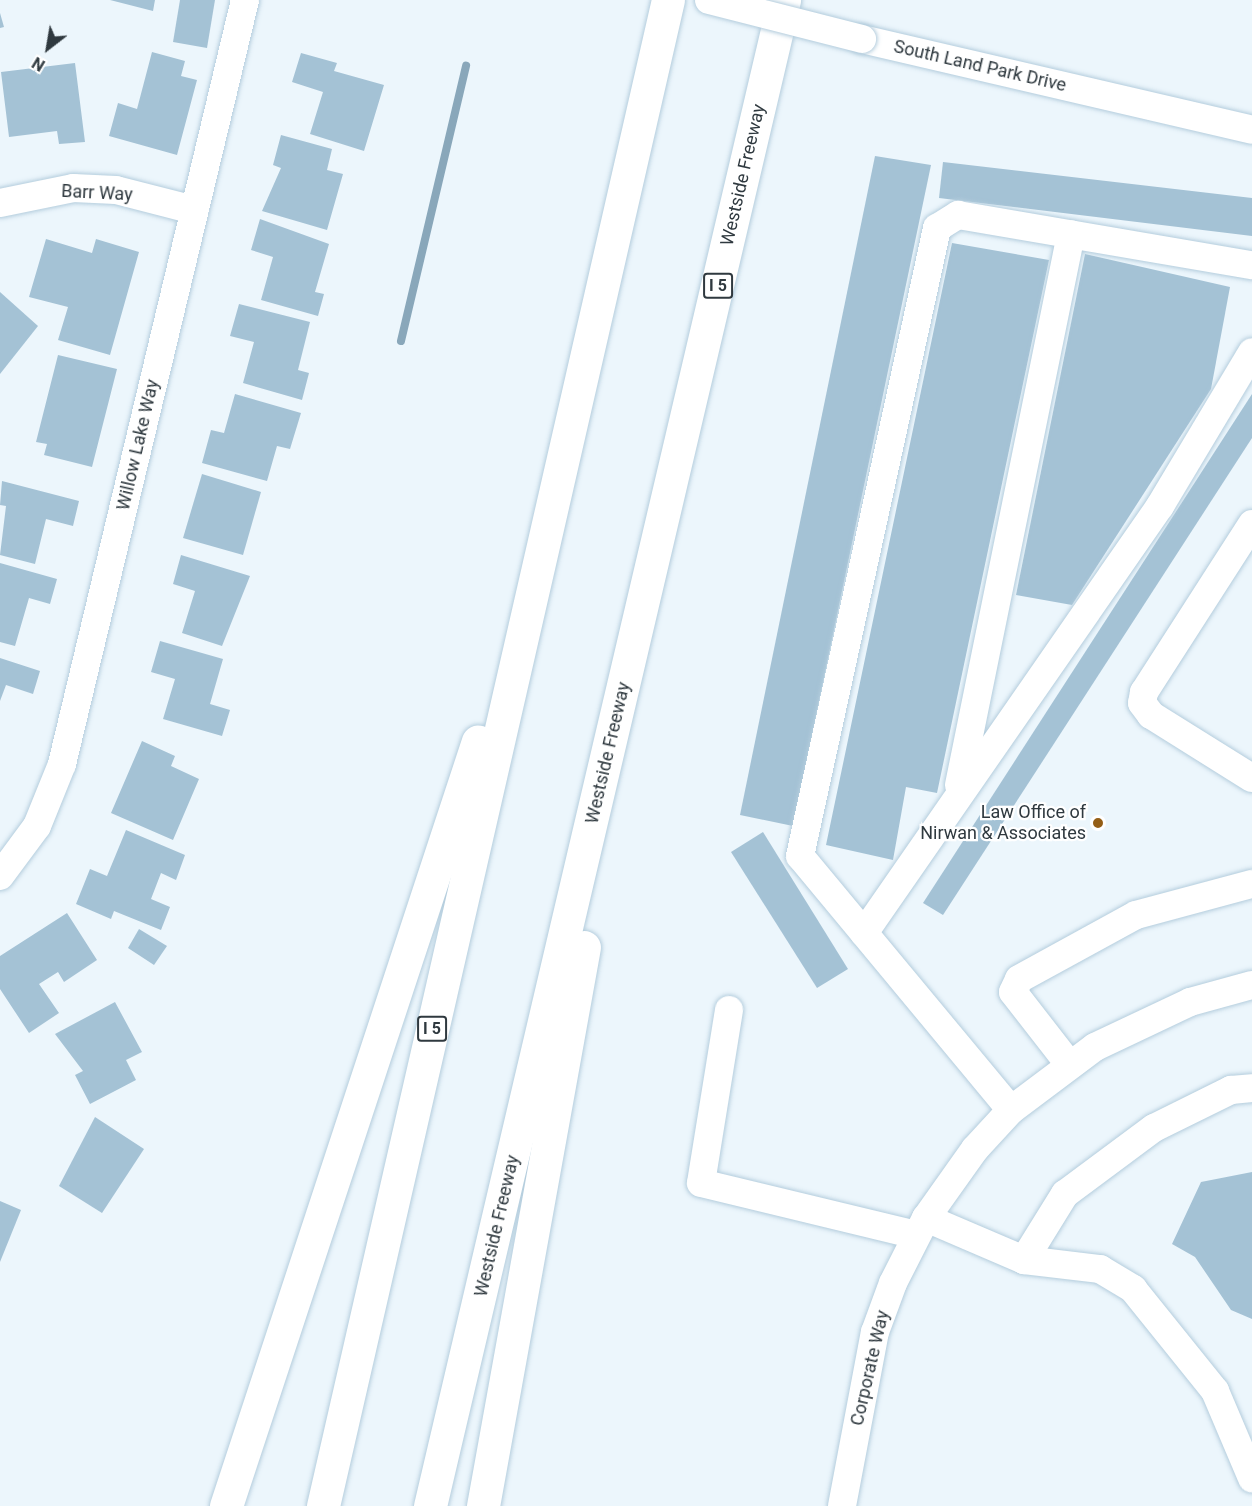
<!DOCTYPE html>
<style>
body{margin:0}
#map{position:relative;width:1252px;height:1506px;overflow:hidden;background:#ecf6fc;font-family:Roboto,sans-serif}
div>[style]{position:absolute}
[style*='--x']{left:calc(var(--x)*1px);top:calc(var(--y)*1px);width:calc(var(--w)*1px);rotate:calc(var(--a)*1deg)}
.stream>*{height:8px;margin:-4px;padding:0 4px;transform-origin:4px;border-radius:4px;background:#89a7ba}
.building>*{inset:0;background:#a4c2d5}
.roads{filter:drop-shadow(0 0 2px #b4cddd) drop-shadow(0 0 2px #b4cddd)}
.minor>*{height:28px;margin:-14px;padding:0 14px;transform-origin:14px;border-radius:14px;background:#fff}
.highway>*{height:33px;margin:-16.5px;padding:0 16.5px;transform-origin:16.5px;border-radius:16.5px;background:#fff}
.bridges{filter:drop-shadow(0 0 2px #b4cddd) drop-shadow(0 0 2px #b4cddd)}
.minor-bridge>*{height:28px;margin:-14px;padding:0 14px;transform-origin:14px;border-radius:14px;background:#fff}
.dots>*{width:16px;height:16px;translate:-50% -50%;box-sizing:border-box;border:3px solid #fff;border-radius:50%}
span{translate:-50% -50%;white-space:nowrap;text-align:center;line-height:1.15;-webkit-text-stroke:4.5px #fff;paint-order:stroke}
.shield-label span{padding:2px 4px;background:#fff;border:2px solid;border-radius:4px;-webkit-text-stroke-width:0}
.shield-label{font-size:16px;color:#2f393f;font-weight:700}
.street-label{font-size:18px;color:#2f393f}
.poi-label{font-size:18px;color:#2f393f}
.right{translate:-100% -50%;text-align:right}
.north{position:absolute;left:18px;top:18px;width:60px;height:60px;-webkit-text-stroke:4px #fff;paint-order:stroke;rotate:211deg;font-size:16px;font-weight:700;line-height:24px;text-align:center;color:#2f393f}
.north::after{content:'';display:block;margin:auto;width:21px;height:27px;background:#2f393f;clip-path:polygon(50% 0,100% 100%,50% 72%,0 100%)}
</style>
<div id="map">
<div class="stream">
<div style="--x:401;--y:341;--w:283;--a:-76.7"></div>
</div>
<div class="building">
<div style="clip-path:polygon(110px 0,155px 0,153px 11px)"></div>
<div style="clip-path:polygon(180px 0,215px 0,207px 48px,173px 42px)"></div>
<div style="clip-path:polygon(0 13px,4px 27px,0 28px)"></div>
<div style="clip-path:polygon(152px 52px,185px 61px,181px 76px,197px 80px,177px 155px,109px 136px,118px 103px,137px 109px)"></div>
<div style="clip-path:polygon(301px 53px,337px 63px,334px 71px,384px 85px,364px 151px,310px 134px,323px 92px,292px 82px)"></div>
<div style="clip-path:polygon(75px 63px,85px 142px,59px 144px,57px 131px,9px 137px,1px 72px)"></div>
<div style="clip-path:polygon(281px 135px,332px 149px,327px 170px,343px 174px,327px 230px,262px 211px,281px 168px,273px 165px)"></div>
<div style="clip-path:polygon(875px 156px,931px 165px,793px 826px,740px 815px)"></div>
<div style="clip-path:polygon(943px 162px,1252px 198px,1252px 236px,939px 198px)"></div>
<div style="clip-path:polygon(260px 219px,329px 244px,315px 292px,324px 294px,318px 316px,261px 300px,273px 257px,251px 250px)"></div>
<div style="clip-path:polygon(46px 239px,92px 253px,96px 239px,139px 252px,110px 355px,58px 340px,68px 307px,29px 297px)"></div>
<div style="clip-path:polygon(952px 243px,1049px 260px,937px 793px,906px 787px,893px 860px,826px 845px)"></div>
<div style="clip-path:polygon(1085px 254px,1230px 287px,1211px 389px,1072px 605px,1016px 595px)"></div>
<div style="clip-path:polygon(0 292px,38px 326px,0 374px)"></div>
<div style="clip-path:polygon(239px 304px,310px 322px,298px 370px,309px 373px,302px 400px,243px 383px,254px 342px,230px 336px)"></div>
<div style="clip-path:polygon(58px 355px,117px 369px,92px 467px,44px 455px,47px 444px,36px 442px)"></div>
<div style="clip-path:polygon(235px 394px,301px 413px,290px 449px,277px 446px,267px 481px,202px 463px,211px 430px,224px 433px)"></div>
<div style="clip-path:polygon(1252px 394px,1252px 438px,943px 915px,923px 903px)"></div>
<div style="clip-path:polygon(202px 474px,261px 492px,243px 555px,183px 538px)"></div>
<div style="clip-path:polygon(2px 481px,79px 501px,73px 526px,46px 519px,35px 564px,0 555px,6px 506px,0 505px)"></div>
<div style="clip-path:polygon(181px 555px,250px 576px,222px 646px,182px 633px,195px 591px,173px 584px)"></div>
<div style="clip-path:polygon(0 563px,57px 579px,50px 604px,29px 598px,15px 646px,0 642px)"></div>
<div style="clip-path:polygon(160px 641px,223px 659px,210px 704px,230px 710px,222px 736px,163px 719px,175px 679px,151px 672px)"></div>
<div style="clip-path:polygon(0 658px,40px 671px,33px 694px,6px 685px,0 701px)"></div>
<div style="clip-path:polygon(142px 741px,175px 756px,171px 766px,199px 779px,173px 840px,111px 813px)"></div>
<div style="clip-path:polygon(126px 830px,185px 855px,176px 880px,161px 873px,151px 899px,170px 907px,161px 930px,114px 911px,111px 919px,76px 904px,90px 869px,107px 876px)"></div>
<div style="clip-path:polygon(763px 832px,848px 969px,817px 988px,731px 852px)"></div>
<div style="clip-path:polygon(67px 913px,97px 960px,64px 982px,58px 972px,39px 984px,59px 1013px,29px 1033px,0 989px,0 956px)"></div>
<div style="clip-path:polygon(139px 929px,167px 946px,154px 965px,128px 948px)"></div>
<div style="clip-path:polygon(115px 1002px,142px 1052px,126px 1060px,136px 1080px,90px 1104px,75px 1075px,83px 1071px,55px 1034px)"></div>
<div style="clip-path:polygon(95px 1117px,144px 1149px,102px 1213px,59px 1186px)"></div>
<div style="clip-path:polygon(1252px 1172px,1252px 1319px,1231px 1310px,1195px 1257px,1172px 1244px,1201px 1182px)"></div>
<div style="clip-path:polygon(0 1201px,21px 1210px,0 1262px)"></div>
</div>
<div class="roads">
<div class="minor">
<div style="--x:862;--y:39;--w:400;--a:13.1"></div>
<div style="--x:0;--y:203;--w:75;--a:-11.6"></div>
<div style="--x:73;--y:188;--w:43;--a:2.7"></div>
<div style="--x:116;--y:190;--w:81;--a:14.4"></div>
<div style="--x:1252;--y:524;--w:200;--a:122.7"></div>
<div style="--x:1144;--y:692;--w:11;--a:100"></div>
<div style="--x:1142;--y:703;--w:15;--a:53"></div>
<div style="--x:1151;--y:715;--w:119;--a:32"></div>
<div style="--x:959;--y:785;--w:562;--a:-78.51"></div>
<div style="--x:0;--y:876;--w:62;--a:-53.5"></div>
<div style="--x:37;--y:826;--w:67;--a:-68"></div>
<div style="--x:62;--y:764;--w:786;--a:-76.53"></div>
<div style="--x:864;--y:933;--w:520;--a:-55.27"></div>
<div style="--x:1160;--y:506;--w:179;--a:-59.1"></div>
<div style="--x:729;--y:1010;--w:175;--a:99.2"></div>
<div style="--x:701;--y:1183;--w:221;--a:13.6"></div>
<div style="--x:1069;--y:1064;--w:91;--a:-127.9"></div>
<div style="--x:1013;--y:992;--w:14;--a:-65"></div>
<div style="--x:1019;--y:979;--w:133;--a:-28.7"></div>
<div style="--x:1136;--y:915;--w:120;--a:-15"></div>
<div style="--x:1011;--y:1110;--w:330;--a:-129.7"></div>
<div style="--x:800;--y:856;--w:643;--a:-77.69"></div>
<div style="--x:937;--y:228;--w:25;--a:-32"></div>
<div style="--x:958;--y:215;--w:298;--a:9.7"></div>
<div style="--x:926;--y:1218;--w:107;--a:23.2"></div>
<div style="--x:1024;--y:1260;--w:77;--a:6.8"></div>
<div style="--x:1100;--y:1269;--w:39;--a:31"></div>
<div style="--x:1133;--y:1289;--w:131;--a:51.2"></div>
<div style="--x:1215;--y:1391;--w:95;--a:67"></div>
<div style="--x:1024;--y:1260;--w:78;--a:-58.2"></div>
<div style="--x:1065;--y:1194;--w:111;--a:-36.6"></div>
<div style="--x:1154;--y:1128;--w:86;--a:-26.3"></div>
<div style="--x:1231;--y:1090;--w:21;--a:-5"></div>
<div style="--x:842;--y:1506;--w:177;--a:-79.3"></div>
<div style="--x:875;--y:1332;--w:52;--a:-69.8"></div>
<div style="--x:893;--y:1283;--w:73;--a:-63.1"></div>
<div style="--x:926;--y:1218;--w:85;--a:-54.6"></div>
<div style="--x:975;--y:1149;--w:53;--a:-47.3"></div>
<div style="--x:1011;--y:1110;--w:105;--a:-36.9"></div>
<div style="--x:1095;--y:1047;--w:105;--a:-25.3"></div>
<div style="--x:1190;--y:1002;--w:64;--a:-15.3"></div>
</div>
<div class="highway">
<div style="--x:226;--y:1506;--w:805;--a:-71.77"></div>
<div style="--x:323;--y:1506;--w:1545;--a:-77.1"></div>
<div style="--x:430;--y:1506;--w:1547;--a:-76.77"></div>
<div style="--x:483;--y:1506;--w:568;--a:-79.76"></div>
</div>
</div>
<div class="bridges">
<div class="minor-bridge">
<div style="--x:709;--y:0;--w:158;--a:14.3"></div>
</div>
</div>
<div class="dots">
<div style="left:1098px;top:823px;background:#945e16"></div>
</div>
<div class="shield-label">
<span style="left:718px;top:286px">I 5</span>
<span style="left:432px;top:1029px">I 5</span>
</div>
<div class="street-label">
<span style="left:980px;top:66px;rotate:13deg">South Land Park Drive</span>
<span style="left:743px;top:175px;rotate:-77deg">Westside Freeway</span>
<span style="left:97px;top:193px;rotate:3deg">Barr Way</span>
<span style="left:138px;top:445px;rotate:-77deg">Willow Lake Way</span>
<span style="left:608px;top:753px;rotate:-77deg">Westside Freeway</span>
<span style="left:497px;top:1226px;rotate:-77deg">Westside Freeway</span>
<span style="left:870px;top:1368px;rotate:-77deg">Corporate Way</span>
</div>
<div class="poi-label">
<span class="right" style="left:1086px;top:823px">Law Office of<br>Nirwan &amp; Associates</span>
</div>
<div class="north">N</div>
</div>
